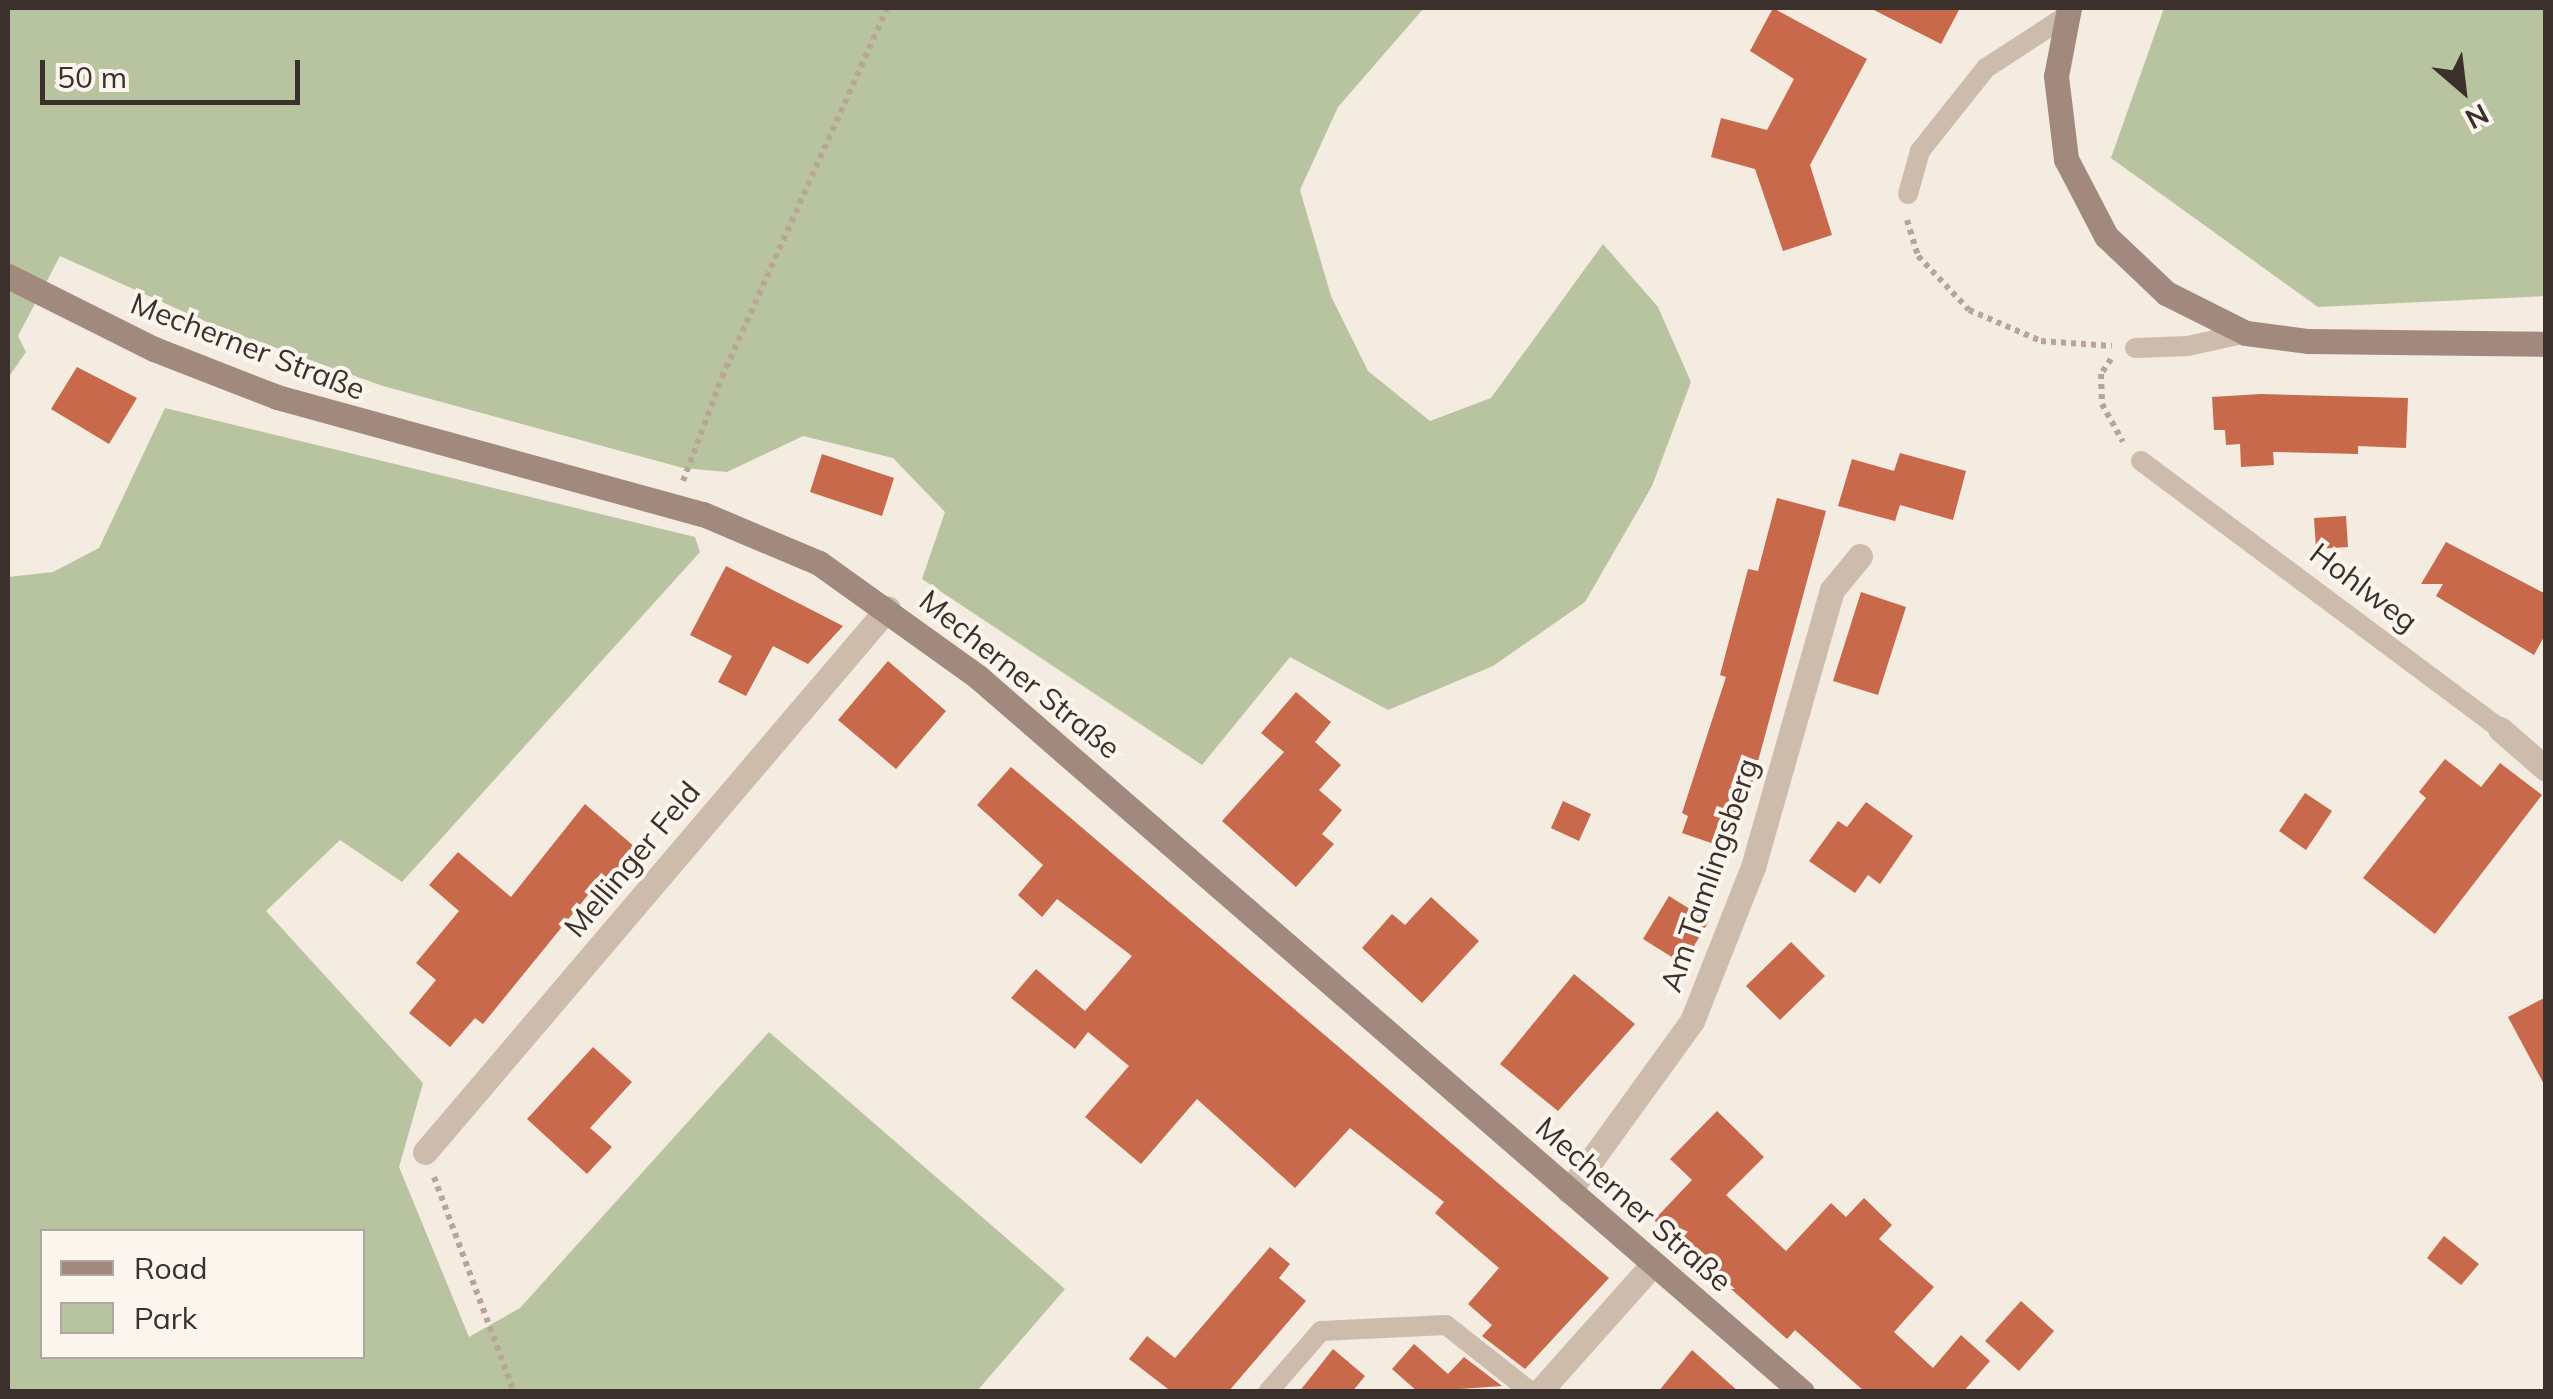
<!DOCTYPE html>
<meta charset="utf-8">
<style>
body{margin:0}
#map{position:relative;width:2553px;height:1399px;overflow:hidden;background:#f4ebe1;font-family:Mulish,sans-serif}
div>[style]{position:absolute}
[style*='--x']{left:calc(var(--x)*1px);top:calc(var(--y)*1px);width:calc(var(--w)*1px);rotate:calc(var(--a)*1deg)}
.green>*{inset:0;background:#b8c4a0}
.building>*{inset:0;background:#c8694b}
.path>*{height:6px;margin-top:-3px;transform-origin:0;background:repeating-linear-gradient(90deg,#b9a596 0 5px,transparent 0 10px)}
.lane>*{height:20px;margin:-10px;padding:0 10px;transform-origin:10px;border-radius:10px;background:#cdbbac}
.street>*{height:25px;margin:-12.5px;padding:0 12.5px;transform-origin:12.5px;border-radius:12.5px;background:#cdbbac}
.secondary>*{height:25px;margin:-12.5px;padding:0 12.5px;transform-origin:12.5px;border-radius:12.5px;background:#a18a7d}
span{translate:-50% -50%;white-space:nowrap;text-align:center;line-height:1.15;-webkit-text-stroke:8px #fbf5ee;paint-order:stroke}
.street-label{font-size:30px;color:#3b302b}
.frame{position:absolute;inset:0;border:10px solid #3b302b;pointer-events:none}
.legend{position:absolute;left:40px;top:1229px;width:325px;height:130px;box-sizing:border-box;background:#fbf5ee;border:2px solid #aea6a0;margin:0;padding:12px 18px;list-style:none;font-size:30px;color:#3b302b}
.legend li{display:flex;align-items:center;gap:20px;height:50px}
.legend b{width:50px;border:2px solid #aea6a0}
.north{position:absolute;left:2413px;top:40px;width:100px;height:100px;-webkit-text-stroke:8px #fbf5ee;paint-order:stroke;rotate:152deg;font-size:28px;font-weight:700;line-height:40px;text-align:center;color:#3b302b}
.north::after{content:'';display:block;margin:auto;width:35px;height:45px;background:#3b302b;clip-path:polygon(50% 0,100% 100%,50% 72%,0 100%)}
.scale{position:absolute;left:40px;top:60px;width:260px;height:45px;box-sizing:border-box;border:5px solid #3b302b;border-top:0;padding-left:12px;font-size:30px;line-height:35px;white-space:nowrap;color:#3b302b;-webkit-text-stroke:8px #fbf5ee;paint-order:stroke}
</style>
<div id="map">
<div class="green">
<div style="clip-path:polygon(8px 8px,1424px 8px,1338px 107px,1300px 190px,1331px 296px,1368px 371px,1430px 421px,1491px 398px,1603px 244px,1658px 307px,1691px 382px,1652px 486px,1585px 602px,1493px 666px,1388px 710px,1290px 657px,1202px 765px,922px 579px,945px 512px,893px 458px,803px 436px,727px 472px,683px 468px,383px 386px,220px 328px,60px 256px,18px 336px,26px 352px,8px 378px)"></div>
<div style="clip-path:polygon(2164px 8px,2545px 8px,2545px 296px,2318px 307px,2111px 158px)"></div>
<div style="clip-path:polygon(evenodd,165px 408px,695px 537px,700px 552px,402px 882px,340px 840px,266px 911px,423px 1083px,399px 1167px,469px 1337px,520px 1308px,769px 1032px,1065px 1289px,977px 1391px,8px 1391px,8px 577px,53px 572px,99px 548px,165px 408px,42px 1232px,362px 1232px,362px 1356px,42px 1356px,42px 1232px)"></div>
</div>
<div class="building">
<div style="clip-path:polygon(1773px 8px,1867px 59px,1810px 165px,1832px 235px,1783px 251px,1755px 169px,1711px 157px,1721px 118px,1767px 130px,1794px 79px,1750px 51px)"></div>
<div style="clip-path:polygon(1870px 8px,1960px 8px,1941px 44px)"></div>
<div style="clip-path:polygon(77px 367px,137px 398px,109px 444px,51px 409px)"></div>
<div style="clip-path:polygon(2261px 394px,2408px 398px,2406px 448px,2358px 446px,2358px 454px,2273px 452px,2274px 465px,2241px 467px,2240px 444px,2226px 445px,2225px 430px,2214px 430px,2212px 397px)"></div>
<div style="clip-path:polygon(1900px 453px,1966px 471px,1953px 520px,1900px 505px,1895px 521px,1838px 506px,1852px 459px,1894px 471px)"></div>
<div style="clip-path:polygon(822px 454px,894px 478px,882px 516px,810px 492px)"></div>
<div style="clip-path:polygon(1777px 498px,1826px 511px,1751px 787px,1735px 832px,1726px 829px,1720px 846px,1682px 833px,1688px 816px,1682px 813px,1726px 677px,1720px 675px,1748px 569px,1758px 571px)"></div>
<div style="clip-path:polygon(2346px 516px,2348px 547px,2316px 549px,2314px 518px)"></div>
<div style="clip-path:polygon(2446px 542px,2546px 594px,2546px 633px,2534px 655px,2436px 596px,2443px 584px,2421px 584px)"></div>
<div style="clip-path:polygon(726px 566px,843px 626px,808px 664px,773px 646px,746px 696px,718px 682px,732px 656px,690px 635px)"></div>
<div style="clip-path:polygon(1861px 592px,1906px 607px,1878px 695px,1833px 681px)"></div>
<div style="clip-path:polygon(888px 661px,946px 711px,896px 769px,838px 720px)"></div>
<div style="clip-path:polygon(1296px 692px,1331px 722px,1315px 742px,1341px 765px,1319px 790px,1342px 810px,1322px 834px,1334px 844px,1296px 887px,1222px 821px,1284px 752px,1261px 733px)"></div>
<div style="clip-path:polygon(2445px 759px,2481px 787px,2500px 763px,2542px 795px,2435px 934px,2363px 878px,2426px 798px,2419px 792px)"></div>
<div style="clip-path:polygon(1011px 767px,1609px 1278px,1525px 1369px,1482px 1336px,1492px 1325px,1468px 1304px,1499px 1268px,1435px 1213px,1444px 1202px,1350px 1128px,1295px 1188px,1197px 1099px,1141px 1164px,1085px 1117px,1129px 1066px,1088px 1032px,1075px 1049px,1011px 998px,1036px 969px,1085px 1011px,1132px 956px,1057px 899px,1042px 917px,1018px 895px,1043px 865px,977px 805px)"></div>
<div style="clip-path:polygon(2305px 793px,2332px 811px,2306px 850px,2279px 831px)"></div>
<div style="clip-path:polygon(1563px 801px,1591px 814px,1579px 841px,1551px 828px)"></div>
<div style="clip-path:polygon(1866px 802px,1913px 836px,1880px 884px,1868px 875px,1855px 893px,1809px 861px,1838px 821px,1847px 827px)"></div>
<div style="clip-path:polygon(585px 804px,636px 848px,596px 894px,592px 890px,483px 1024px,475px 1018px,450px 1047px,409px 1013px,436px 980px,416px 963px,459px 911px,429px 885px,458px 852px,511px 897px)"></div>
<div style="clip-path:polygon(1669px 896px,1709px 921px,1683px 964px,1643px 939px)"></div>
<div style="clip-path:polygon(1431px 897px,1479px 941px,1422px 1003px,1362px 948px,1392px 914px,1405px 925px)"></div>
<div style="clip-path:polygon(1791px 942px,1825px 976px,1780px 1020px,1746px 986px)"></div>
<div style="clip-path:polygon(1574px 974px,1635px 1024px,1558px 1111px,1500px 1064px)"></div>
<div style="clip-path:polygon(2546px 997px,2546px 1088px,2508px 1017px)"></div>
<div style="clip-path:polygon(593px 1047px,632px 1082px,590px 1128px,612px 1147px,587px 1174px,527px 1119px)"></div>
<div style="clip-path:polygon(1717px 1111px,1764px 1157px,1726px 1195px,1786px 1251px,1831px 1203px,1846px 1217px,1864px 1198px,1892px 1225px,1879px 1239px,1934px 1287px,1894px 1332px,1933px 1368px,1961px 1335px,1990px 1361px,1963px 1392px,1865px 1392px,1795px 1330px,1787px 1339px,1654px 1220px,1692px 1180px,1670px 1159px)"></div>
<div style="clip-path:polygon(2444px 1236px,2479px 1264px,2461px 1285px,2427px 1258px)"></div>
<div style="clip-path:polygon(1270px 1247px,1290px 1264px,1279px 1278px,1306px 1301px,1228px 1392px,1172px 1392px,1129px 1359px,1147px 1336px,1175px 1358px)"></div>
<div style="clip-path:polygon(2021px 1301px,2054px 1331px,2019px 1371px,1985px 1341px)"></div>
<div style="clip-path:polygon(1414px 1344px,1448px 1374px,1464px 1357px,1502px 1386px,1418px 1392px,1392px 1369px)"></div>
<div style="clip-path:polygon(1333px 1349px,1365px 1376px,1352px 1392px,1299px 1392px)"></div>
<div style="clip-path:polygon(1692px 1350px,1739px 1392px,1658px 1392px)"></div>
</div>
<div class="path">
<div style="--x:1907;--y:220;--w:38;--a:73"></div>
<div style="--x:1918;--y:256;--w:74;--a:46.6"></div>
<div style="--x:1969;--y:310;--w:78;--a:23.3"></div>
<div style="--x:2041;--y:341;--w:71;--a:4"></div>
<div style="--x:2111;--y:359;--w:18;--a:124"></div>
<div style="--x:2101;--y:374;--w:30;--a:88"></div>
<div style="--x:2102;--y:404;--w:43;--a:61.1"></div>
<div style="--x:683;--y:481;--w:111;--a:-69.4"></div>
<div style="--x:722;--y:377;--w:404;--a:-65.9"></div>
<div style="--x:434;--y:1177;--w:229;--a:69.6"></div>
</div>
<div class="lane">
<div style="--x:1908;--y:194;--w:45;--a:-74.4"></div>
<div style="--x:1920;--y:151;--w:106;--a:-51.5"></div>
<div style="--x:1986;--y:68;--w:95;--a:-33"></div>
<div style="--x:2135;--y:348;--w:53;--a:-2.2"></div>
<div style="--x:2188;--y:346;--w:59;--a:-12.6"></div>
<div style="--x:2141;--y:461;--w:448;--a:36.7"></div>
<div style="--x:1268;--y:1392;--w:81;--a:-49"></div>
<div style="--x:1321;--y:1331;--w:125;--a:-2.7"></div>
<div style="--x:1446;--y:1325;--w:108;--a:38.2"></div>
</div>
<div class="street">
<div style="--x:2500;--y:729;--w:61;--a:41"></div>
<div style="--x:425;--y:1152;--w:714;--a:-49.6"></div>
<div style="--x:1569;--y:1191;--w:210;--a:-54.1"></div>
<div style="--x:1692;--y:1021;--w:166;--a:-68.4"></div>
<div style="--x:1753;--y:867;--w:288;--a:-74.1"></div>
<div style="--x:1832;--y:590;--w:44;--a:-50.5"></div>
<div style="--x:1539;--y:1392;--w:171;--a:-48.3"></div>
</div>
<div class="secondary">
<div style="--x:2069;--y:8;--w:69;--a:100.8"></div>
<div style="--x:2056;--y:76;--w:84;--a:83.1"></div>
<div style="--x:2066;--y:159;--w:87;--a:62.5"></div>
<div style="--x:2106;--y:236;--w:83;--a:43.5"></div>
<div style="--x:2166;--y:293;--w:89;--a:26.6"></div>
<div style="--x:2246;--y:333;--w:63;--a:7.4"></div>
<div style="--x:2308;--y:341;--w:238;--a:0.7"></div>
<div style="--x:8;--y:276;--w:163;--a:26.6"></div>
<div style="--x:154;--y:349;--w:132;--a:21.3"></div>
<div style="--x:277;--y:397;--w:442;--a:15.4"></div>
<div style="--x:703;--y:514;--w:126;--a:22.9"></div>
<div style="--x:819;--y:563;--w:196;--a:35.6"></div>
<div style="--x:978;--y:677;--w:1091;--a:40.95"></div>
</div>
<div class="street-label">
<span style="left:248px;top:346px;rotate:21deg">Mecherner Straße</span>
<span style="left:2364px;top:587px;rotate:37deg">Hohlweg</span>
<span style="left:1020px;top:674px;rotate:39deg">Mecherner Straße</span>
<span style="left:632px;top:859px;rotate:-50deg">Mellinger Feld</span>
<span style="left:1709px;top:875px;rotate:-71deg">Am Tamlingsberg</span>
<span style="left:1634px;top:1204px;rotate:41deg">Mecherner Straße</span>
</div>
<div class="frame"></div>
<ul class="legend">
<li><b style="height:12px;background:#a18a7d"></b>Road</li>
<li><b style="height:28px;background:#b8c4a0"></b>Park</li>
</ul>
<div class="north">N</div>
<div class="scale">50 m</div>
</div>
